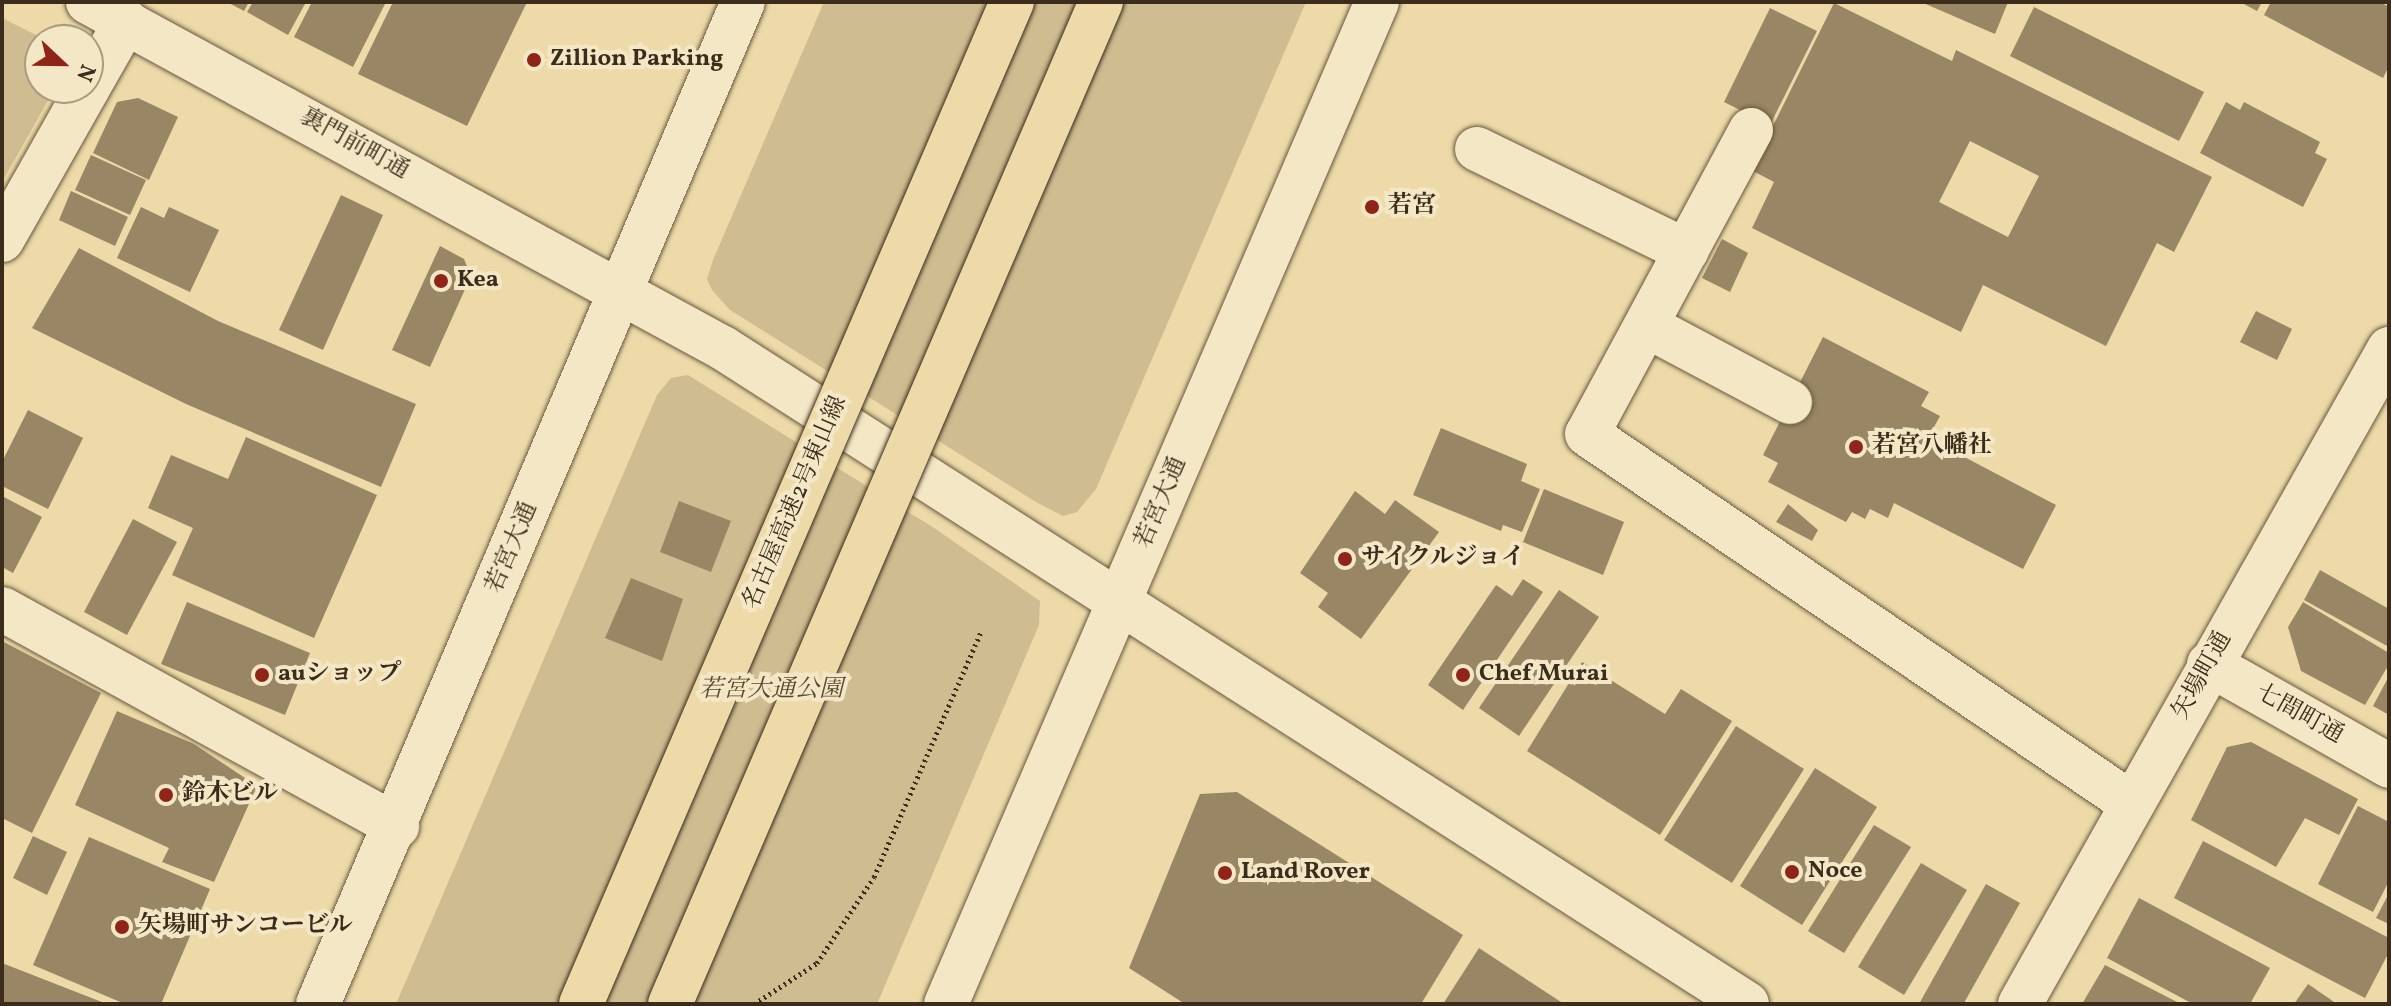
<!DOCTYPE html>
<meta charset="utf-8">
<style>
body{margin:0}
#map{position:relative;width:2391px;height:1006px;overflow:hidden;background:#eddaa8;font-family:Vollkorn,"Noto Serif JP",serif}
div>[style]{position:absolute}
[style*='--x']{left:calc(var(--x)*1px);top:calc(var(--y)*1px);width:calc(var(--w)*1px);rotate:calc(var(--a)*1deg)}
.green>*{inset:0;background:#cfbc90}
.building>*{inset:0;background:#988664}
.path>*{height:5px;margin-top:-2.5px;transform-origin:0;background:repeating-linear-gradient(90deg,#3b2c1b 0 2px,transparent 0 6px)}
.roads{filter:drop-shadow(0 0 2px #68583e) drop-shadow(0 0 2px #68583e)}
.minor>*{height:44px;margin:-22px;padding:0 22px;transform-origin:22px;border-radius:22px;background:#f3e7c6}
.bridges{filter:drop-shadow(0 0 2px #3b2c1b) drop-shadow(0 0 2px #3b2c1b)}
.highway-bridge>*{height:44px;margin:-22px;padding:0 22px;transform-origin:22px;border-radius:22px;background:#eddaa8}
.dots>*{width:22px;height:22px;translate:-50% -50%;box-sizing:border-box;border:4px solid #f3e7c6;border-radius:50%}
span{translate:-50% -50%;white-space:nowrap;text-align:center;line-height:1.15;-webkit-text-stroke:8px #f3e7c6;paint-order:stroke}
.poi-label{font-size:24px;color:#3b2c1b;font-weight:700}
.left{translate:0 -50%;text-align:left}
.street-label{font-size:24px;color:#3b2c1b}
.park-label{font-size:24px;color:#594932;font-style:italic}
.frame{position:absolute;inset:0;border:4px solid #3b2c1b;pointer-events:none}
.north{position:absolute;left:24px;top:24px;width:80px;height:80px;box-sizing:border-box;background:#f3e7c6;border:2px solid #a99c82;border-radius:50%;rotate:112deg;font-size:22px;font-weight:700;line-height:32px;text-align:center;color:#3b2c1b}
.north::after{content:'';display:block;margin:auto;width:28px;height:36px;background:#8f2418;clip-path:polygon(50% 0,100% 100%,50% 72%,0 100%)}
</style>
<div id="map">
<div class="green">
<div style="clip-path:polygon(824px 2px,1306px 2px,1096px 489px,1077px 512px,1063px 516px,1036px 502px,730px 310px,712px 290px,707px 279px,713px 260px)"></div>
<div style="clip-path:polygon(2px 18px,46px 40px,40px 40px,40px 88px,55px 88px,2px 182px)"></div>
<div style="clip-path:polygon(688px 375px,931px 526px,1040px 601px,1039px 625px,877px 1004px,396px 1004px,657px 395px,671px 378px)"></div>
</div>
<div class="building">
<div style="clip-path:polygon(227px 2px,249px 2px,244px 11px)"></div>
<div style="clip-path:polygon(253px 2px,306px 2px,288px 35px,247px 12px)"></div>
<div style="clip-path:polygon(312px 2px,386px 2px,353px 67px,294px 37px)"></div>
<div style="clip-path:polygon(393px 2px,527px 2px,467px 126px,358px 74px)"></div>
<div style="clip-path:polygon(1921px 2px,2008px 2px,1995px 34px)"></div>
<div style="clip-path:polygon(2240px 2px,2262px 2px,2257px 11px)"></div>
<div style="clip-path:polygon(2271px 2px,2380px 2px,2389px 7px,2389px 66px,2383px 78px,2264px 15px)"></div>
<div style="clip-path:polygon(evenodd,1834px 3px,1952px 61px,1956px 50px,2212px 177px,2174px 252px,2157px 243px,2106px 346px,1983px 285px,1961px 332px,1752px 228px,1774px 182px,1751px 170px,1834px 3px,1970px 141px,2039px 176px,2008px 237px,1939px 202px,1970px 141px)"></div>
<div style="clip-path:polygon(2034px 7px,2204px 92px,2179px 141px,2010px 56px)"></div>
<div style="clip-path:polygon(1770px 8px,1817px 31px,1770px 125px,1724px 102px)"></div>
<div style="clip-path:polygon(138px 98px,178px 117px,149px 180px,93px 153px,117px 102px)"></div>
<div style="clip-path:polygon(2226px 102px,2240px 110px,2244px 102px,2320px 142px,2315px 153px,2327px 159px,2303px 207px,2200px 153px)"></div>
<div style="clip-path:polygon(91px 155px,146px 180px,130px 215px,75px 190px)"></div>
<div style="clip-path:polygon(71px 191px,128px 217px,115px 246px,59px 220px)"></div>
<div style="clip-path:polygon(341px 195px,383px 215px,323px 350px,279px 330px)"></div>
<div style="clip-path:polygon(141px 207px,164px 218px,169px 207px,219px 230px,190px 292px,117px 258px)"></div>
<div style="clip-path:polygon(1722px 239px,1748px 253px,1730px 292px,1702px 278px)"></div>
<div style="clip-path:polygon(440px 246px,464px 259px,471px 276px,430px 367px,392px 350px)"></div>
<div style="clip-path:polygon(79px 248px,218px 321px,416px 404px,381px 487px,186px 404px,32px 328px)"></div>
<div style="clip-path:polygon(2256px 311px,2292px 329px,2277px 360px,2240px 342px)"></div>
<div style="clip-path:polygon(1823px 337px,1929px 392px,1921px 406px,1940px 416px,1928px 438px,2056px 505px,2023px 569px,1894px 503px,1888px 518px,1870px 509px,1865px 519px,1852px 512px,1846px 522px,1768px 482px,1778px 463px,1763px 455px)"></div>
<div style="clip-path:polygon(28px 410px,83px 438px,48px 509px,2px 486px,2px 462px)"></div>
<div style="clip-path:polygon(1441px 428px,1527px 464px,1521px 481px,1540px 489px,1522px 532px,1503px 525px,1501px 531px,1413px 495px)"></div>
<div style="clip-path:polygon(246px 437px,377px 495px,314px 638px,172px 575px,193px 528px,148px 508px,171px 455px,228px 479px)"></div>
<div style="clip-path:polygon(1544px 489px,1624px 522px,1603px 575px,1523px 542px)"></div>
<div style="clip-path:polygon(1355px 491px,1385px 514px,1395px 500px,1439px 532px,1361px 639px,1318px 607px,1328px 593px,1300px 573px)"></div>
<div style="clip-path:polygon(4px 497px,42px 517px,13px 573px,2px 567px)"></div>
<div style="clip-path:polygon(679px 501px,731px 521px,711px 572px,660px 552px)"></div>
<div style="clip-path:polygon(1788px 504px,1818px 530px,1812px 541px,1776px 522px)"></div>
<div style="clip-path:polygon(133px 519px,177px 542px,127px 635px,84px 612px)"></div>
<div style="clip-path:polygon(2320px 570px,2389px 609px,2389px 647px,2304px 600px)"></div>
<div style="clip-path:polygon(631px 578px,683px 599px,662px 661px,605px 638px)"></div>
<div style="clip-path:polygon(1523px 579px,1543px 592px,1463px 710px,1428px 685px,1496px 585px,1512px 596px)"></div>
<div style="clip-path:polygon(1559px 590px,1599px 617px,1519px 736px,1479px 708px)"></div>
<div style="clip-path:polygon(187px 602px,310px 653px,285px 715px,161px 664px)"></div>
<div style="clip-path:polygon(2303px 602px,2389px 653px,2389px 664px,2365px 705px,2301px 671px,2288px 627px)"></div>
<div style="clip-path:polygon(2px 641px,101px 693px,32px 833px,2px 818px)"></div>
<div style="clip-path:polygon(1582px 662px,1665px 714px,1681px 689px,1732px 721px,1660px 835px,1527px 751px)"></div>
<div style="clip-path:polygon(2389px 676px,2389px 715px,2373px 706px)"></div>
<div style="clip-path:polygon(117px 711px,194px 744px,257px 786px,214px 882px,162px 862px,169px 848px,75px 805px)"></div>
<div style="clip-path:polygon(1736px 726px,1804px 769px,1732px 883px,1664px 840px)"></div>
<div style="clip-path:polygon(2251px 742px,2358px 799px,2339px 835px,2305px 818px,2276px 867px,2191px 820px,2227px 747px)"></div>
<div style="clip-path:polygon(1815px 768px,1877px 807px,1802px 925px,1740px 886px)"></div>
<div style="clip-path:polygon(1237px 792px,1463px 935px,1421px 1004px,1185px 1004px,1129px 968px,1200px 794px)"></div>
<div style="clip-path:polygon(2358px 806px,2389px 822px,2389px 881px,2373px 912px,2318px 884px)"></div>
<div style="clip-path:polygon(1874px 825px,1911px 847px,1844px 953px,1808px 931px)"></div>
<div style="clip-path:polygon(33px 836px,67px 852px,47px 895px,13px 878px)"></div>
<div style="clip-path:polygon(89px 837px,210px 889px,161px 1004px,125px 1004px,33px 965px)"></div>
<div style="clip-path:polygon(2203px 841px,2389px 938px,2389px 952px,2365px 998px,2174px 898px)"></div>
<div style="clip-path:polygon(1921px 863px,1967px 890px,1904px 995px,1858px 967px)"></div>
<div style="clip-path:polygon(1986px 884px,2020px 903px,1964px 1003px,1919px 1004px)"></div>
<div style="clip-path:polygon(2389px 893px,2389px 924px,2376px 918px)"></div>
<div style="clip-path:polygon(2139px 898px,2270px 968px,2250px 1004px,2193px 1004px,2107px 958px)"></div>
<div style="clip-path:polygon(1479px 948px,1564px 1004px,1443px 1004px)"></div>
<div style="clip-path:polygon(2px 963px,107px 1004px,2px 1004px)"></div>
<div style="clip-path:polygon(2105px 965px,2181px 1004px,2082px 1004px)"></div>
<div style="clip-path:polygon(2308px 984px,2337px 1004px,2294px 1004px)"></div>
</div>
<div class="path">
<div style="--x:754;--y:1004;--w:75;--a:-33.1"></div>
<div style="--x:817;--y:963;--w:103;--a:-56.5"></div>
<div style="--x:874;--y:877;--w:267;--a:-66.4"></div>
</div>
<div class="roads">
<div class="minor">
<div style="--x:88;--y:2;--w:723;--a:28.59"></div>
<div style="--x:723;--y:348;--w:1216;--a:32.64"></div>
<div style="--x:88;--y:88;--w:77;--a:-60.4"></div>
<div style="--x:1751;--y:130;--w:345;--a:118.3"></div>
<div style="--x:1587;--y:434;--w:659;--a:34.17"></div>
<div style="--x:1477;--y:149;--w:233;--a:26"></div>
<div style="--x:2;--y:240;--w:175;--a:-60.5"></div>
<div style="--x:1647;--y:326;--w:162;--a:28"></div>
<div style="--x:2;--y:609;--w:451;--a:28.8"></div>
<div style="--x:2209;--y:664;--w:207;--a:29.5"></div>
<div style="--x:318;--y:1004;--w:1088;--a:-67.02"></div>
<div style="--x:946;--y:1004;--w:1091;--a:-66.73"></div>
<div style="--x:2020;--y:1004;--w:752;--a:-60.6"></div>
</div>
</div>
<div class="bridges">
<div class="highway-bridge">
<div style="--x:581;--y:1004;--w:1091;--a:-66.73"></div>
<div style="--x:670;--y:1004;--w:1091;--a:-66.73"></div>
</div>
</div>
<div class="dots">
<div style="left:534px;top:60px;background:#8f2418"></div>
<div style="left:1372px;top:207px;background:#8f2418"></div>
<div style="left:441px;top:281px;background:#8f2418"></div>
<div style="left:1856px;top:447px;background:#8f2418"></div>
<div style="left:1345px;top:559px;background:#8f2418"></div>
<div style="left:262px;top:675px;background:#8f2418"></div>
<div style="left:1463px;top:675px;background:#8f2418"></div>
<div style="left:166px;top:795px;background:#8f2418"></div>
<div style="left:1792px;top:872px;background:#8f2418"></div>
<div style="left:1225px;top:873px;background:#8f2418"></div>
<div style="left:122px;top:927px;background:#8f2418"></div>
</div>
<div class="poi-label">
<span class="left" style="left:550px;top:60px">Zillion Parking</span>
<span class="left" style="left:1388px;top:207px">若宮</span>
<span class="left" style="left:457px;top:281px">Kea</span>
<span class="left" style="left:1872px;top:447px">若宮八幡社</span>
<span class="left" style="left:1361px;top:559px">サイクルジョイ</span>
<span class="left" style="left:278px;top:675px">auショップ</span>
<span class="left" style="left:1479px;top:675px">Chef Murai</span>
<span class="left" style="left:182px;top:795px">鈴木ビル</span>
<span class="left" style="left:1808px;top:872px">Noce</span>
<span class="left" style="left:1241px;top:873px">Land Rover</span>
<span class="left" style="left:138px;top:927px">矢場町サンコービル</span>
</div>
<div class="street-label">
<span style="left:354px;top:145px;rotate:29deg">裏門前町通</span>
<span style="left:796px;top:503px;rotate:-67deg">名古屋高速2号東山線</span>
<span style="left:1162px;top:503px;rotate:-67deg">若宮大通</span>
<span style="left:513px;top:548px;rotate:-67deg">若宮大通</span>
<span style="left:2203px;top:676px;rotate:-61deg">矢場町通</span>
<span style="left:2299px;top:715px;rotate:29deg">七間町通</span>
</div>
<div class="park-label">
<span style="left:771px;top:691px">若宮大通公園</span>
</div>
<div class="frame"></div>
<div class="north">N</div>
</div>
